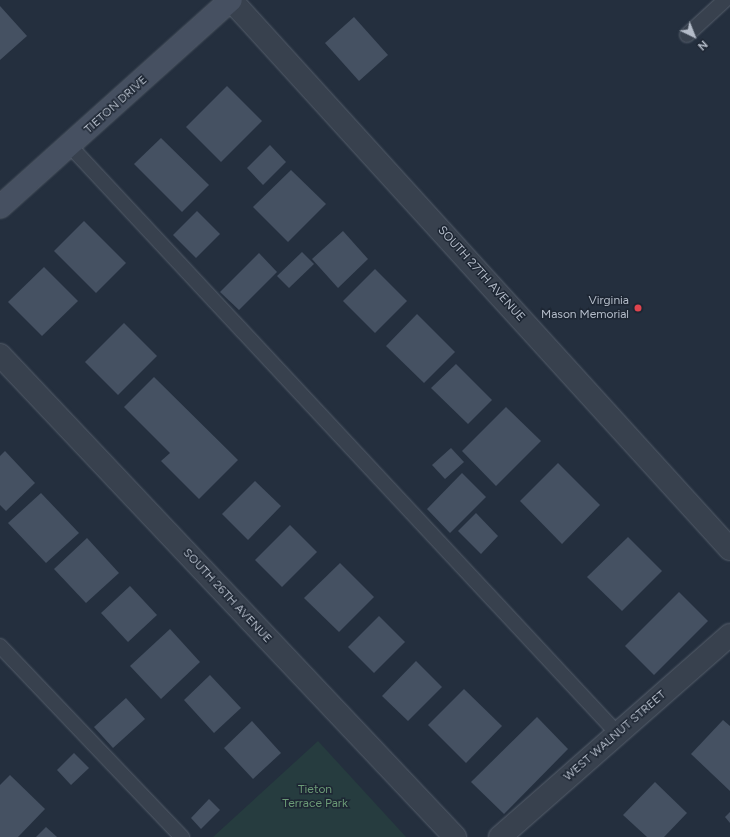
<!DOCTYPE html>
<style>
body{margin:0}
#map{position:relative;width:730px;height:837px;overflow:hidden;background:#242f3e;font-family:Figtree,sans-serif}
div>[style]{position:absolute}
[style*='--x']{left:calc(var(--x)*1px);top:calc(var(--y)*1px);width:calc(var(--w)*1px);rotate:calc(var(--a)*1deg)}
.green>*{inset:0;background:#263c3f}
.building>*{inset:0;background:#455162}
.roads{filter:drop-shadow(0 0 1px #565f6c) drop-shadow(0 0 1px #565f6c)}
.service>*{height:14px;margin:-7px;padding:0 7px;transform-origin:7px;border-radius:7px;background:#38414e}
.minor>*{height:22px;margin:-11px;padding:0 11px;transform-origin:11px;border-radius:11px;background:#38414e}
.secondary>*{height:22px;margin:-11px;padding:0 11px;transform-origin:11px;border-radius:11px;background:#465061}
.dots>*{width:11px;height:11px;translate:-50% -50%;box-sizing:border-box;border:2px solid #1d2633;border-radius:50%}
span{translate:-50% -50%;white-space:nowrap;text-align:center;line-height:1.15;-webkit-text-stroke:3px #1d2633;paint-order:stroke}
.street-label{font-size:12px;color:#b4bcc9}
.poi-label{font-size:12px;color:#b4bcc9}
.right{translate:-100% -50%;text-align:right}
.park-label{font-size:12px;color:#6b9a76}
.north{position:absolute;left:674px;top:16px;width:40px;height:40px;-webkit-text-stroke:3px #1d2633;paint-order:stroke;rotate:137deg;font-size:11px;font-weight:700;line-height:16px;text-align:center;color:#b4bcc9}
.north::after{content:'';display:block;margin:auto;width:14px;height:18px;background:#b4bcc9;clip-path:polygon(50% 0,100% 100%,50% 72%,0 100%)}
</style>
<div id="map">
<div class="green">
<div style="clip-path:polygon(318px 741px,406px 837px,213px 837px)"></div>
</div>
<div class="building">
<div style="clip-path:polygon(0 6px,27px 36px,0 60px)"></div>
<div style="clip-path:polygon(354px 17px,388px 55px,359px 81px,325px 43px)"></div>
<div style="clip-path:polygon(227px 86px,262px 121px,221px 162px,186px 127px)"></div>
<div style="clip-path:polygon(161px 138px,209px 185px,182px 212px,134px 164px)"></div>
<div style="clip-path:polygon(270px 145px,286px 162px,263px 185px,247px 168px)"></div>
<div style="clip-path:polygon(291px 170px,326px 204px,288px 242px,253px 207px)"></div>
<div style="clip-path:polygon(197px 211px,220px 234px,196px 258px,173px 235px)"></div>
<div style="clip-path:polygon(84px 221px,126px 263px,96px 293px,54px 251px)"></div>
<div style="clip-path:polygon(343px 231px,368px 259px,338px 288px,312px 259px)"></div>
<div style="clip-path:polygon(302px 252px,314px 264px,289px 288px,277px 276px)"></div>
<div style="clip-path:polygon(259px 253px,277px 272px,239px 310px,220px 292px)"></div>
<div style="clip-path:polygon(44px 267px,78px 301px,42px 336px,8px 302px)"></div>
<div style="clip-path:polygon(375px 269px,407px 301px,375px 333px,343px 301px)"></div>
<div style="clip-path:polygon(417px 314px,455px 352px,424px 383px,386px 346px)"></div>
<div style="clip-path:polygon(124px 323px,157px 356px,118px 395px,85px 362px)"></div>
<div style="clip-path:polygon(456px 364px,492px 400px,468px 424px,431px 388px)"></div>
<div style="clip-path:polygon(154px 377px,238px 460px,199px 499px,161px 461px,170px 453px,124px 407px)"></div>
<div style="clip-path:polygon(506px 407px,541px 441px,496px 486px,462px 451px)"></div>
<div style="clip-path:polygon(451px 448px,464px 462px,445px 479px,432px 465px)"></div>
<div style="clip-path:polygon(5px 451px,35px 483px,6px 511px,0 505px,0 456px)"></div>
<div style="clip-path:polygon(558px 463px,600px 505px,562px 544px,520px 501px)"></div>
<div style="clip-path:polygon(462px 473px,486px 497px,450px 533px,427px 509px)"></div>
<div style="clip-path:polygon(255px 481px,281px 506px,248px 540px,222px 514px)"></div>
<div style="clip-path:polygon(41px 493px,79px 533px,46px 563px,8px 523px)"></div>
<div style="clip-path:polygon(476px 513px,498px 536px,481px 554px,458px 531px)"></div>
<div style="clip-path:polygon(290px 525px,317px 552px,282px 587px,255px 560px)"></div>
<div style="clip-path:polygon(628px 537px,662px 571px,622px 611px,587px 577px)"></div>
<div style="clip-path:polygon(87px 538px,119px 573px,86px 603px,54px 569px)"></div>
<div style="clip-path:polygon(340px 563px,374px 597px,339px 632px,304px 598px)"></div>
<div style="clip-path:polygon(130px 586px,157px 615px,128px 642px,101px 613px)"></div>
<div style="clip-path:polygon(679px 592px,708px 621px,654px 675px,625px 646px)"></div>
<div style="clip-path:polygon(379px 616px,405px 642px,374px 673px,348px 647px)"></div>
<div style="clip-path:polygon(170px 629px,200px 662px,161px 699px,130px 666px)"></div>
<div style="clip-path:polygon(416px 661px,442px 687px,408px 721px,382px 696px)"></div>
<div style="clip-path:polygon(210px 675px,241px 708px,214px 733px,184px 700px)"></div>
<div style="clip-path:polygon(464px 689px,502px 726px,466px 763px,428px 725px)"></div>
<div style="clip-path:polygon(126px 698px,145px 719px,113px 748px,94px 727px)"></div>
<div style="clip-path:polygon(537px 717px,568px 749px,504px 814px,471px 782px)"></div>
<div style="clip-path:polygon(723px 720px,730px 726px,730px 791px,691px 754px)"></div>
<div style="clip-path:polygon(252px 721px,281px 753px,253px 779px,224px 748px)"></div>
<div style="clip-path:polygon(74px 753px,89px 768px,71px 785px,57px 770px)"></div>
<div style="clip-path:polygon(10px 775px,45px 809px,18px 837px,0 837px,0 785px)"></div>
<div style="clip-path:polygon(655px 782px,687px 813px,664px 837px,647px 837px,623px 815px)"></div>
<div style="clip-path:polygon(209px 799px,220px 810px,201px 829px,191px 818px)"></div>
<div style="clip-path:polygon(730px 812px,730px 823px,725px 817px)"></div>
<div style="clip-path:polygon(46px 827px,57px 837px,36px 837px)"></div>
</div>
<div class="roads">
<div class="service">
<div style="--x:687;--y:35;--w:52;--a:-42.6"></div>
<div style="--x:70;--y:146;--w:804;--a:47.02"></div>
<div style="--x:0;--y:646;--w:264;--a:46.4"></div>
</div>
<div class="minor">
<div style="--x:231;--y:0;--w:742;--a:47.73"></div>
<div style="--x:0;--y:355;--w:663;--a:46.65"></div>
<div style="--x:500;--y:837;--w:306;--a:-41.3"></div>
</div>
<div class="secondary">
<div style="--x:0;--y:207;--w:310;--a:-41.9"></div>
</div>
</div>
<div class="dots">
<div style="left:638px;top:308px;background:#e0444e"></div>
</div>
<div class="street-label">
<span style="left:116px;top:105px;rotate:-42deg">TIETON DRIVE</span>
<span style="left:481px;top:274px;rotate:48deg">SOUTH 27TH AVENUE</span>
<span style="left:227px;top:596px;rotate:47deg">SOUTH 26TH AVENUE</span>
<span style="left:615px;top:736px;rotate:-41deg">WEST WALNUT STREET</span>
</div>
<div class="poi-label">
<span class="right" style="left:629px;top:308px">Virginia<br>Mason Memorial</span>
</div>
<div class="park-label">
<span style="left:315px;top:797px">Tieton<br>Terrace Park</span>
</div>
<div class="north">N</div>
</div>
